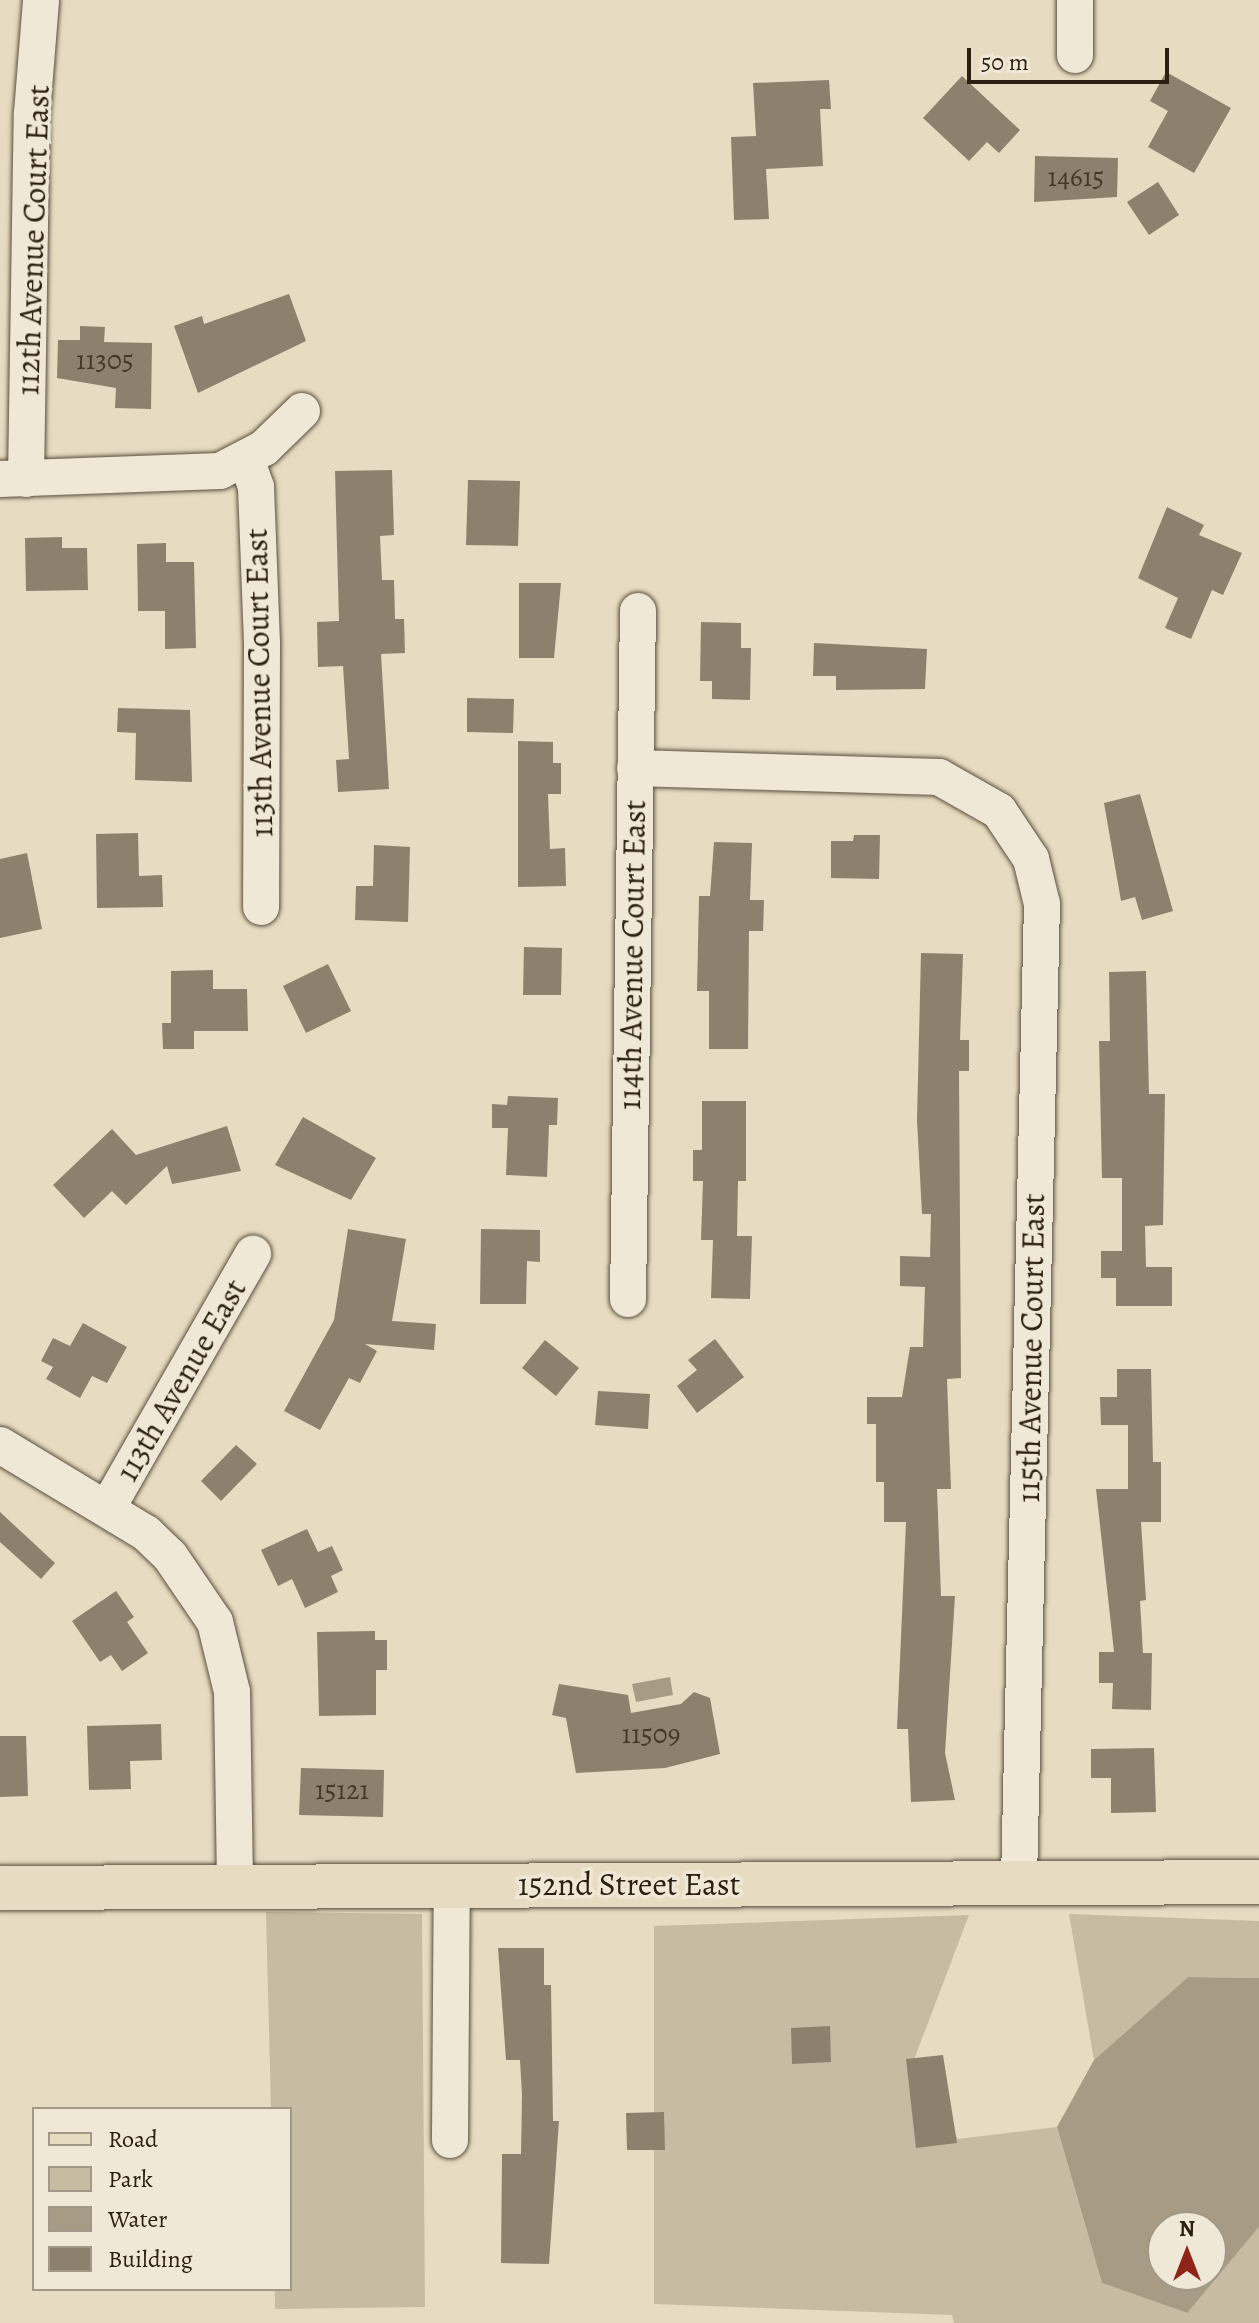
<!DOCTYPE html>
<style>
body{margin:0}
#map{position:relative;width:1259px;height:2323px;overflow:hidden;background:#e7dbc1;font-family:Alegreya,serif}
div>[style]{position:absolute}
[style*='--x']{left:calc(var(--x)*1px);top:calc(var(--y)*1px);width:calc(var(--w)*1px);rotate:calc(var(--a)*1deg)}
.green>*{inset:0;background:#c7bba3}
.water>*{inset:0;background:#a79b86}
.building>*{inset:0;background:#8d816d}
.roads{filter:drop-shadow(0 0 2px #5a4f3e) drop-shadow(0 0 2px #5a4f3e)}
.minor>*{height:36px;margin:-18px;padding:0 18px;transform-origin:18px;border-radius:18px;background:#efe8d7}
.major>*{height:44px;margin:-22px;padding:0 22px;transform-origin:22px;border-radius:22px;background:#e7dbc1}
span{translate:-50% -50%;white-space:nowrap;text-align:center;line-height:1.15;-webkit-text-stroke:7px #efe8d7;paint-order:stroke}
.number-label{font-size:28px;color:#443829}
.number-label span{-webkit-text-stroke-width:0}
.street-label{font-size:32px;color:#2b2012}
.legend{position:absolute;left:32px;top:2107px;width:260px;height:184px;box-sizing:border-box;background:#efe8d7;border:2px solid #a19888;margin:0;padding:10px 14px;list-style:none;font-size:24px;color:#2b2012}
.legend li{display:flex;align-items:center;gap:16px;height:40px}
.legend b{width:40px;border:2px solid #a19888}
.north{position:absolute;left:1147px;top:2211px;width:80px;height:80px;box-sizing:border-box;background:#efe8d7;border:2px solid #a19888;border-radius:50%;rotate:0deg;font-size:22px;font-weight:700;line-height:32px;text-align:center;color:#2b2012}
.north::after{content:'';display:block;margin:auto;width:28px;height:36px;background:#8f2418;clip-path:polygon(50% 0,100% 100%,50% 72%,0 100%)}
.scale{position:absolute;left:967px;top:48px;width:202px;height:36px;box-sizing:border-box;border:4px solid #2b2012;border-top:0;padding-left:10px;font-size:24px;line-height:28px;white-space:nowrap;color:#2b2012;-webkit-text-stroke:6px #efe8d7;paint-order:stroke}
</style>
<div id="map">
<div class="green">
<div style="clip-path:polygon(266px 1912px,422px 1914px,425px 2307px,275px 2309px,275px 2289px,290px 2289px,290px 2109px,271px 2109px)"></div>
<div style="clip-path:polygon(1069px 1914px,1259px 1921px,1259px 1978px,1188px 1977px,1094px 2060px)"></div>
<div style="clip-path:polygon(969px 1915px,910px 2070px,958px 2139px,1057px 2127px,1102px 2283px,1186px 2313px,1259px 2227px,1259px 2323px,954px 2323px,952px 2315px,654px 2304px,654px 1926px)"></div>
</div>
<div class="water">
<div style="clip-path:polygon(670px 1677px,673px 1695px,636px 1702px,632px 1684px)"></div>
<div style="clip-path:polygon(evenodd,1188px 1977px,1259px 1978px,1259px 2227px,1187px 2313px,1102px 2283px,1057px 2127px,1094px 2060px,1188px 1977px,1163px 2227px,1211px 2227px,1211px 2275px,1163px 2275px,1163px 2227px)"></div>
</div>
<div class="building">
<div style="clip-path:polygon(1166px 72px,1231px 108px,1194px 173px,1148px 147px,1168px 111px,1150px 101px)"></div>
<div style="clip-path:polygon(962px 76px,1020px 130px,999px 153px,987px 142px,969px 161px,923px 118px)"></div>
<div style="clip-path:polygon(829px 80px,831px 109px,820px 109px,823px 166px,766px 169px,769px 219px,734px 220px,731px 137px,756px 136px,753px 83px)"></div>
<div style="clip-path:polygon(1035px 156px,1118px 158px,1117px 197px,1034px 202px)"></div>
<div style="clip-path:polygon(1158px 182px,1179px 215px,1149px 235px,1127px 202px)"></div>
<div style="clip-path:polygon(289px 294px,306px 341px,198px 393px,174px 326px,202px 316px,204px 324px)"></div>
<div style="clip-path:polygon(80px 326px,105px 327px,104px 342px,152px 343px,151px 409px,115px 408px,116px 388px,57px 378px,58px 340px,80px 340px)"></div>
<div style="clip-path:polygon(392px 470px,394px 535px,380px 536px,382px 580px,394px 580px,395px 619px,404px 619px,405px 653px,381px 654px,389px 789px,338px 792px,336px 760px,349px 759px,343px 666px,318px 667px,317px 622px,339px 621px,335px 471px)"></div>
<div style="clip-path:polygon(468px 480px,520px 481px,518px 546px,466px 545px)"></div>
<div style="clip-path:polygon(1167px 507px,1204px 525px,1199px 535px,1242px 553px,1223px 595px,1212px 590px,1191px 639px,1165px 628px,1178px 598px,1138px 578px)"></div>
<div style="clip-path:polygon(62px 537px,62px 548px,87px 548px,88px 590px,26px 591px,25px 538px)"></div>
<div style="clip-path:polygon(166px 543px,166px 562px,194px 562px,196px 648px,165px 649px,165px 611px,138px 611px,137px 544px)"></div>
<div style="clip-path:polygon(519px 583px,561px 583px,554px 658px,519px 658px)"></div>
<div style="clip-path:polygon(701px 622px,741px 623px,741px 648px,751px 648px,750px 700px,712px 699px,712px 681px,700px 681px)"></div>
<div style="clip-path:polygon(814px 643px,927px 649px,925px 689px,836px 690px,836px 676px,813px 676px)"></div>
<div style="clip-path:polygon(467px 698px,514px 699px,513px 733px,467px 732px)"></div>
<div style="clip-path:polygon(118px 708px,190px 710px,192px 782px,135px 780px,136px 733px,117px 732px)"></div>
<div style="clip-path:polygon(518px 741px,553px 742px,553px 763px,561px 763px,561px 794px,548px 794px,550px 849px,565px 848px,566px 886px,518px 887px)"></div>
<div style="clip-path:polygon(1140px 794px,1173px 911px,1142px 920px,1135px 897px,1121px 901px,1104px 803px)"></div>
<div style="clip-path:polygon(138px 833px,139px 876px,162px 875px,163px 907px,97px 908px,96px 834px)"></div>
<div style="clip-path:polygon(854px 835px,880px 835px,879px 879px,831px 878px,831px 841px,853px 841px)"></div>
<div style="clip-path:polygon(714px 842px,752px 843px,750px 900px,764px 900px,763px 931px,749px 931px,748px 1049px,709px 1049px,709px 991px,697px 991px,699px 896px,710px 896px)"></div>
<div style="clip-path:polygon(374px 845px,410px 847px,408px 922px,355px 920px,356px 886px,373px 886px)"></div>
<div style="clip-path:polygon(27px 853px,42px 929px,0 938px,0 859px)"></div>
<div style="clip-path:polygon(524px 947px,562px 948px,561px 995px,523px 995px)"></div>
<div style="clip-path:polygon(921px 953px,963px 954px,960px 1040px,969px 1040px,969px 1071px,959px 1071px,961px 1378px,947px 1379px,951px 1489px,937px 1489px,941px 1596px,955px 1596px,945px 1753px,955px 1800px,911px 1802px,908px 1729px,897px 1729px,906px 1522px,884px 1522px,884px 1482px,876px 1482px,876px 1424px,867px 1424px,867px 1397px,902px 1397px,910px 1347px,923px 1347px,925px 1287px,900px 1286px,900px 1256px,930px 1257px,931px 1214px,922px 1214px,917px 1120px)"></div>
<div style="clip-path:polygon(328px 964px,351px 1011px,306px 1033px,283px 986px)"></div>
<div style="clip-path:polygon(213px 970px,213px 989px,247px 989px,248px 1031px,194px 1031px,194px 1049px,163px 1049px,162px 1023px,171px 1023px,171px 971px)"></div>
<div style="clip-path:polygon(1146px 971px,1149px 1094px,1165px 1094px,1163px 1225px,1145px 1226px,1146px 1267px,1172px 1267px,1172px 1306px,1116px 1306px,1116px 1278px,1101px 1278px,1101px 1251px,1122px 1251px,1122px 1178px,1102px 1178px,1099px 1041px,1110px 1041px,1109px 972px)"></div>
<div style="clip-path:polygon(508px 1096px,558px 1098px,557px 1125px,549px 1125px,547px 1177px,506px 1175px,508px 1128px,492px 1128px,492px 1104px,507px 1105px)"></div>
<div style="clip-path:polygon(702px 1101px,746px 1101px,746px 1181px,738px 1181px,737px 1236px,752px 1236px,750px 1299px,711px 1298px,713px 1240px,701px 1240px,703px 1181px,693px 1181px,693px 1150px,702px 1150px)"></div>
<div style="clip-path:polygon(303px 1117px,376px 1158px,351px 1200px,275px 1165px)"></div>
<div style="clip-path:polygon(227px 1126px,241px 1171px,172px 1184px,167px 1166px,126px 1205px,112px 1191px,84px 1218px,53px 1185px,112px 1129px,136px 1155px)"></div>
<div style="clip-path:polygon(348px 1229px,406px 1239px,392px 1321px,436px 1324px,434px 1350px,365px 1344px,377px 1351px,360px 1383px,349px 1378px,320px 1430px,284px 1411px,334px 1320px)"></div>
<div style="clip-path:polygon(481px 1229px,540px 1230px,540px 1262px,527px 1261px,526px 1304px,480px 1304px)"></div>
<div style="clip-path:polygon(83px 1323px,127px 1347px,107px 1383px,92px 1376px,80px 1398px,46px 1379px,53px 1367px,41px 1361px,53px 1338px,70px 1346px)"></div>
<div style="clip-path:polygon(715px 1339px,744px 1377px,697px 1413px,677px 1386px,697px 1370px,688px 1360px)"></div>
<div style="clip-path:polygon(545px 1340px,579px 1368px,556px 1396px,522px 1368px)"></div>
<div style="clip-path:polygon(1117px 1369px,1151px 1369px,1153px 1462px,1161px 1462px,1161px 1522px,1141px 1522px,1146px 1600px,1140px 1601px,1143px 1653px,1152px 1653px,1151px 1710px,1112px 1709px,1113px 1683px,1099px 1683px,1099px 1652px,1114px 1652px,1096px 1489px,1128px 1489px,1128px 1425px,1101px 1425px,1100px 1397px,1117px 1397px)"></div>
<div style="clip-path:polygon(598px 1391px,650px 1394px,648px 1429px,595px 1425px)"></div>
<div style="clip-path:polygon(236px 1445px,257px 1464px,221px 1501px,201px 1481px)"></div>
<div style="clip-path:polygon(0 1512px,55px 1563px,41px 1579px,0 1542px)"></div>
<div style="clip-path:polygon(307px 1529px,318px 1552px,332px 1546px,343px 1570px,331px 1576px,338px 1592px,305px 1608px,292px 1579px,278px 1586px,261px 1550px)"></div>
<div style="clip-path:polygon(116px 1591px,134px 1617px,127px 1622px,148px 1653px,122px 1671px,111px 1655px,100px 1662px,72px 1621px)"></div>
<div style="clip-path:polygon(375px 1631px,375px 1640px,387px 1640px,387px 1670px,376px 1670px,376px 1715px,319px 1716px,317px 1632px)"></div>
<div style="clip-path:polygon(559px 1684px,628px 1695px,631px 1713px,681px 1704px,694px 1692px,710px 1698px,720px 1754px,665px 1768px,576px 1773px,566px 1718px,552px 1715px)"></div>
<div style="clip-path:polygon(161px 1724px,162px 1760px,130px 1761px,131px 1789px,89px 1790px,87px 1726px)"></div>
<div style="clip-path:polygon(0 1736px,26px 1736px,28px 1796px,0 1797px)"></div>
<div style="clip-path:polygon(1154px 1748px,1156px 1812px,1111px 1813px,1111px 1778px,1091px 1778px,1091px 1749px)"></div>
<div style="clip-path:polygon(301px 1768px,384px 1770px,383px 1817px,299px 1815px)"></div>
<div style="clip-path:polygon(498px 1948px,544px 1948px,544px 1985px,551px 1985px,553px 2121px,559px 2121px,549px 2264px,501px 2263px,502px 2154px,521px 2154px,522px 2095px,520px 2060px,506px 2060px)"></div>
<div style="clip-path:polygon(830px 2026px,831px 2062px,792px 2064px,791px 2028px)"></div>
<div style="clip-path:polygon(943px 2055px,957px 2143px,916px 2148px,906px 2059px)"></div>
<div style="clip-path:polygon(664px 2112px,665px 2150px,627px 2150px,626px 2113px)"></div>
</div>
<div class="roads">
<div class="minor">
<div style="--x:1075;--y:55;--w:55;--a:-90"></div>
<div style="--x:247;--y:461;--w:28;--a:71"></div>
<div style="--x:256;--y:487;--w:157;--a:87.8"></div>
<div style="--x:262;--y:644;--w:263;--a:90.2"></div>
<div style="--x:0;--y:479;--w:220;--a:-2.1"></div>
<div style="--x:220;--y:471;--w:50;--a:-27.6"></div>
<div style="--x:264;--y:448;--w:53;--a:-44.2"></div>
<div style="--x:26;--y:479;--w:366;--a:-89.1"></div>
<div style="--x:32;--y:113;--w:113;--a:-85.4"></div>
<div style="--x:635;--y:768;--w:304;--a:1.7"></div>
<div style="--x:939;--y:777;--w:69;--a:29.5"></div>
<div style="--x:999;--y:811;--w:58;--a:56.3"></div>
<div style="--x:1031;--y:859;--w:46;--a:76.3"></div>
<div style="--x:1042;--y:904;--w:978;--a:91.35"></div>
<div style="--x:628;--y:1299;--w:688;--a:-89.17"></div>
<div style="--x:0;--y:1445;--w:170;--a:31.1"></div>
<div style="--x:146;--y:1533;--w:33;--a:44"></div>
<div style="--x:170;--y:1556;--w:80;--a:55.7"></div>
<div style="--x:215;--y:1622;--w:72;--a:76.3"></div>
<div style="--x:232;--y:1692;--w:194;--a:89.1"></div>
<div style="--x:108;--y:1507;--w:292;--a:-60.2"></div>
<div style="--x:450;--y:2140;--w:255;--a:-89.6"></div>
</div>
<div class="major">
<div style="--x:0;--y:1888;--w:1259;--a:-0.27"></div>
</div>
</div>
<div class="number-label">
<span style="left:1076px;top:177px">14615</span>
<span style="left:105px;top:360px">11305</span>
<span style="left:651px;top:1734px">11509</span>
<span style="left:342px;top:1790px">15121</span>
</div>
<div class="street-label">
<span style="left:33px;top:240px;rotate:-88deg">112th Avenue Court East</span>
<span style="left:259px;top:683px;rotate:-91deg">113th Avenue Court East</span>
<span style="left:632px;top:955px;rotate:-89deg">114th Avenue Court East</span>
<span style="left:1031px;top:1348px;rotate:-89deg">115th Avenue Court East</span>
<span style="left:181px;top:1380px;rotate:-60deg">113th Avenue East</span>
<span style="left:629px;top:1884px">152nd Street East</span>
</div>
<ul class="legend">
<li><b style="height:10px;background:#e7dbc1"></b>Road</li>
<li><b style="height:22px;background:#c7bba3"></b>Park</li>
<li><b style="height:22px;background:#a79b86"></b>Water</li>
<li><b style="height:22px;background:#8d816d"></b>Building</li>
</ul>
<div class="north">N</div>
<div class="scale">50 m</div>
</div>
